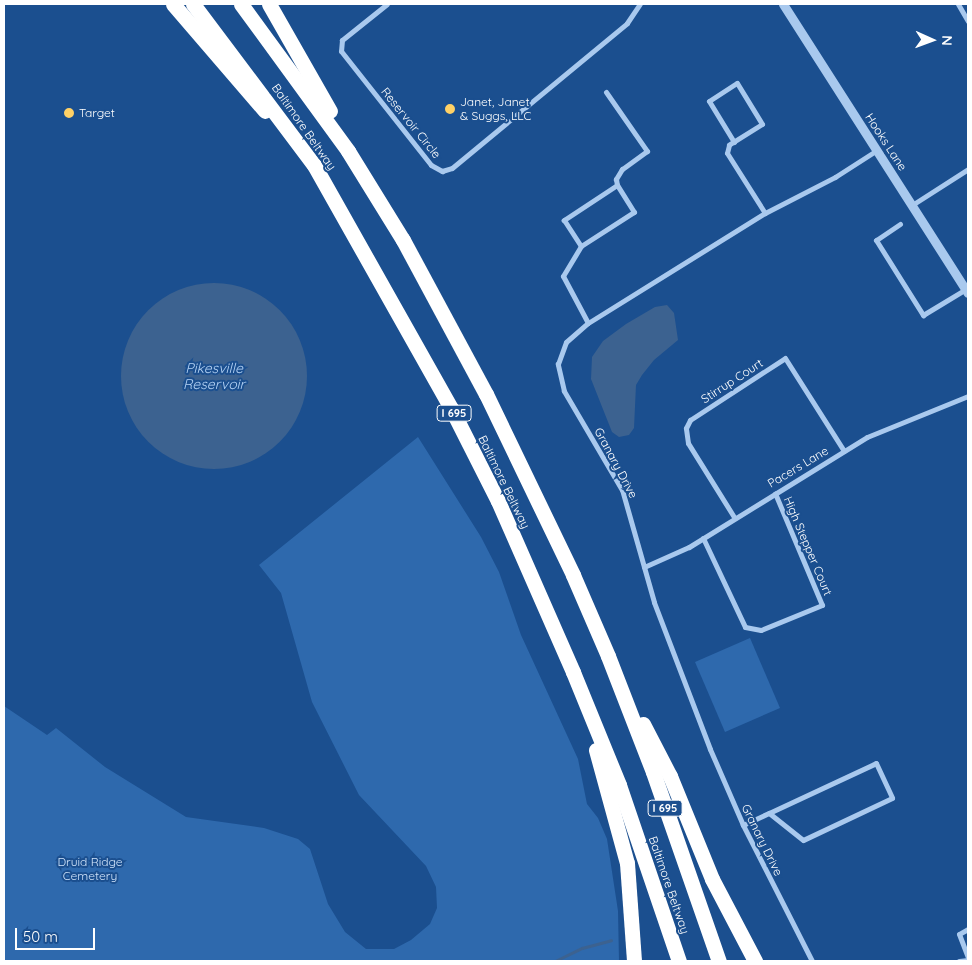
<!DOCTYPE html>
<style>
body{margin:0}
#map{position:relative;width:972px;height:965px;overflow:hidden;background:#1b4f8f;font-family:Quicksand,sans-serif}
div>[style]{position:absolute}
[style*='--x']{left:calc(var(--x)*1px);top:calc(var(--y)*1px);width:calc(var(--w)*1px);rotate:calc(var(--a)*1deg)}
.green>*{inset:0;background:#2e69ad}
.water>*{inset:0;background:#3c6290}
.round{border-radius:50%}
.stream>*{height:3px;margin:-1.5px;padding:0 1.5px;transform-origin:1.5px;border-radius:1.5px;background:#3c6290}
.minor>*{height:5px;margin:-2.5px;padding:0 2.5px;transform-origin:2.5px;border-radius:2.5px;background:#a9c9ee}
.tertiary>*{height:9px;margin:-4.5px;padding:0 4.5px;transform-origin:4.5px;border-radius:4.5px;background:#a9c9ee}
.motorway>*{height:15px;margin:-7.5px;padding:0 7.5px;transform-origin:7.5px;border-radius:7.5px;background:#fff}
.dots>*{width:14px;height:14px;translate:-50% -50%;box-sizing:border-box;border:2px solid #1b4f8f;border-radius:50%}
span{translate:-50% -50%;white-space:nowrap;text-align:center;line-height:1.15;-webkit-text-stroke:4px #1b4f8f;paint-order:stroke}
.shield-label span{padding:1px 4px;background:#1b4f8f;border:1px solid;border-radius:4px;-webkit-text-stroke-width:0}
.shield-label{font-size:11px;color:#fff;font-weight:700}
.poi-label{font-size:12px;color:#fff}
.left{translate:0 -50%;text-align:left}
.street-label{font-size:12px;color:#fff}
.park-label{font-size:12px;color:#cfe3fa}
.water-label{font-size:14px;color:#b5d3f5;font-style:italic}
.frame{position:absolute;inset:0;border:5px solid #fff;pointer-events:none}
.north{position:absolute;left:907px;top:15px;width:50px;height:50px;-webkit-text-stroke:4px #1b4f8f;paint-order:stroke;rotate:92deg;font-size:14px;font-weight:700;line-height:20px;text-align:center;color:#fff}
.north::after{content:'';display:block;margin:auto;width:18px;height:22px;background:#fff;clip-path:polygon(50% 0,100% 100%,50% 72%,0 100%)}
.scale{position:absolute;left:15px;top:928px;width:80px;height:22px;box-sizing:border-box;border:2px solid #fff;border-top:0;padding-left:6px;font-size:15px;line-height:18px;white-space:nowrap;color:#fff;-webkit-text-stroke:4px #1b4f8f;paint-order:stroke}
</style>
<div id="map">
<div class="green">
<div style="clip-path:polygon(418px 437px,481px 537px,499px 572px,521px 635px,578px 759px,587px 804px,598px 818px,607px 839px,618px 911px,619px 961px,4px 961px,4px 706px,47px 735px,56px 728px,105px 767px,186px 817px,264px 828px,298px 839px,310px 849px,328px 904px,345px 932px,366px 949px,394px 949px,411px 940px,430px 924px,437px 908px,436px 887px,426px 866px,359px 795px,312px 702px,281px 593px,259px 565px)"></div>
<div style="clip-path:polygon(750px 638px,780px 708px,725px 732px,695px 662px)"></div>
</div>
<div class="water">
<div class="round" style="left:121px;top:283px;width:186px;height:186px"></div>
<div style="clip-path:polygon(667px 305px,674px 313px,678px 340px,654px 360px,642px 375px,636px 385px,634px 428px,629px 435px,619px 437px,612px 432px,591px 379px,592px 357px,603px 341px,626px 324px,655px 307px)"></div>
</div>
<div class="stream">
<div style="--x:555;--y:961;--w:30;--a:-26"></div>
<div style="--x:582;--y:948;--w:30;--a:-15"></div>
</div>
<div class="minor">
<div style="--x:387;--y:4;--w:58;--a:141.3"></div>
<div style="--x:342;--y:40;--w:11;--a:95"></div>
<div style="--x:341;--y:51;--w:145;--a:51.7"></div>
<div style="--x:431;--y:165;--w:13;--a:29"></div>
<div style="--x:442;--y:171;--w:10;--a:-17"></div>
<div style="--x:452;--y:168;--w:227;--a:-39.6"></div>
<div style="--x:627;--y:23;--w:23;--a:-56"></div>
<div style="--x:958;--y:4;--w:20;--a:60"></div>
<div style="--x:606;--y:92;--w:72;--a:55.2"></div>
<div style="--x:647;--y:151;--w:31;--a:144"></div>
<div style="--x:622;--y:169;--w:12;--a:121"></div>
<div style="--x:616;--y:179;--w:6;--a:81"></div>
<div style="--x:734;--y:142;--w:48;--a:-121.4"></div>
<div style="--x:709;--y:101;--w:33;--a:-33"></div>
<div style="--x:737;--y:83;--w:48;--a:58.6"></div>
<div style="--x:762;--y:124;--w:39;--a:148"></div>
<div style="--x:729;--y:145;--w:8;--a:104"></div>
<div style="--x:727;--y:153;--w:71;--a:57.7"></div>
<div style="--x:912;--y:205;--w:67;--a:-32.7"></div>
<div style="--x:900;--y:224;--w:29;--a:146"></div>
<div style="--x:876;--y:240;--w:89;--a:57.9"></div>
<div style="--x:923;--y:315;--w:50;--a:-31.2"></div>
<div style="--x:581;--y:246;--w:63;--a:-32.7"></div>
<div style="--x:634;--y:212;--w:32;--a:-122"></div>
<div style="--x:617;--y:185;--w:64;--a:146.6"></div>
<div style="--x:564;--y:220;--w:31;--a:57"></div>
<div style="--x:581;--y:246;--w:35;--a:121"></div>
<div style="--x:563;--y:276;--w:53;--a:62"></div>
<div style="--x:734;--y:517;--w:87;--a:-121.9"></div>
<div style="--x:688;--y:443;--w:15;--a:-98"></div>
<div style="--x:686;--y:428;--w:9;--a:-63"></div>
<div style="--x:690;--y:420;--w:113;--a:-33.1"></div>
<div style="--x:785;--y:358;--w:110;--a:57.6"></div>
<div style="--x:703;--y:538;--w:98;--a:64.7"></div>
<div style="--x:745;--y:627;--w:16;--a:11"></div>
<div style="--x:761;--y:630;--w:66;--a:-22.3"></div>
<div style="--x:822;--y:605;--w:121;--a:-112.8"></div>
<div style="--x:644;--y:567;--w:49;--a:-24"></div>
<div style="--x:689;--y:547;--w:209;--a:-31.7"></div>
<div style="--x:867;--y:437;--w:109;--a:-22.1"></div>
<div style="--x:743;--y:825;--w:29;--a:-25"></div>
<div style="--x:769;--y:813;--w:118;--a:-25"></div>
<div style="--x:876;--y:763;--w:38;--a:65"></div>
<div style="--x:892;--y:798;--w:98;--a:154.7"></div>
<div style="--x:803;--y:840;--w:43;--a:-141.5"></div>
<div style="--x:968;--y:929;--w:10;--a:151"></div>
<div style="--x:959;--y:934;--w:25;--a:69"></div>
<div style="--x:812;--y:961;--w:153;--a:-116.9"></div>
<div style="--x:743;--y:825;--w:83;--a:-113.5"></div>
<div style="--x:710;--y:749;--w:157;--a:-110.9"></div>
<div style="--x:654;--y:602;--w:116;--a:-105.9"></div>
<div style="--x:622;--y:490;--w:115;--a:-120.4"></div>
<div style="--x:564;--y:391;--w:28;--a:-103"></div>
<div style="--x:558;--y:364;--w:23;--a:-70"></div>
<div style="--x:566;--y:342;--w:29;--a:-41"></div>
<div style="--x:588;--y:323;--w:208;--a:-31.9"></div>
<div style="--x:765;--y:213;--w:79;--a:-27.2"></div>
<div style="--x:835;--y:177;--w:50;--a:-32.7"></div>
<div style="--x:959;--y:961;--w:9;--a:-6"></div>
</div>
<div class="tertiary">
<div style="--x:783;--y:4;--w:343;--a:57.4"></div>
</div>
<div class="motorway">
<div style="--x:173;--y:4;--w:141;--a:49.3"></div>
<div style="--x:193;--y:4;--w:201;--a:53.1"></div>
<div style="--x:314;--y:165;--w:279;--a:60.6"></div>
<div style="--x:451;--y:408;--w:104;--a:63.2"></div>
<div style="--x:498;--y:501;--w:187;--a:66.3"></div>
<div style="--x:573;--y:672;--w:122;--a:67.8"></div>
<div style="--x:619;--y:785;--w:186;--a:71.2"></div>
<div style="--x:241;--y:4;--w:182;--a:53.9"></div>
<div style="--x:348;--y:151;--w:105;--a:58.3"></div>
<div style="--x:403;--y:240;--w:175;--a:61.7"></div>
<div style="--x:486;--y:394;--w:201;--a:64.3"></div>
<div style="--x:573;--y:575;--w:88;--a:66.6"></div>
<div style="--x:608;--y:656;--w:124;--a:68.8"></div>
<div style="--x:653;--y:772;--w:200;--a:70.8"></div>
<div style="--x:269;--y:4;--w:123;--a:60.3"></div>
<div style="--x:643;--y:724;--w:59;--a:62.6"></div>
<div style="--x:670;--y:776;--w:111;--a:67.8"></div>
<div style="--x:712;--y:879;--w:93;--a:62.3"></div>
<div style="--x:596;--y:750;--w:117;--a:74.7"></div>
<div style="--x:627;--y:863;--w:98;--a:85.9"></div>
</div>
<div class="dots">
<div style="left:450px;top:109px;background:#ffd166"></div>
<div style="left:69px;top:113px;background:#ffd166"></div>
</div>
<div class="shield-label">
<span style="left:454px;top:413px">I 695</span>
<span style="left:665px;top:808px">I 695</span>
</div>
<div class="poi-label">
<span class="left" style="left:460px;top:109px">Janet, Janet<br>&amp; Suggs, LLC</span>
<span class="left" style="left:79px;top:113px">Target</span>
</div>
<div class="street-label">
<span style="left:411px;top:123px;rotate:51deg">Reservoir Circle</span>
<span style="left:304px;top:127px;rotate:55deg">Baltimore Beltway</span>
<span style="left:886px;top:142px;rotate:57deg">Hooks Lane</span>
<span style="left:732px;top:381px;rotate:-33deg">Stirrup Court</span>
<span style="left:616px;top:463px;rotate:62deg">Granary Drive</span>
<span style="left:798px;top:467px;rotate:-31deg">Pacers Lane</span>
<span style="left:504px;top:482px;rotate:64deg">Baltimore Beltway</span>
<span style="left:808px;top:546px;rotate:67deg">High Stepper Court</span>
<span style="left:762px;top:840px;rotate:64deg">Granary Drive</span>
<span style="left:669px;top:885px;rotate:71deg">Baltimore Beltway</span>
</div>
<div class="park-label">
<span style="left:90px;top:869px">Druid Ridge<br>Cemetery</span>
</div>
<div class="water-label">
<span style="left:214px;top:376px">Pikesville<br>Reservoir</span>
</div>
<div class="frame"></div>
<div class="north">N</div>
<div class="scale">50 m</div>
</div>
